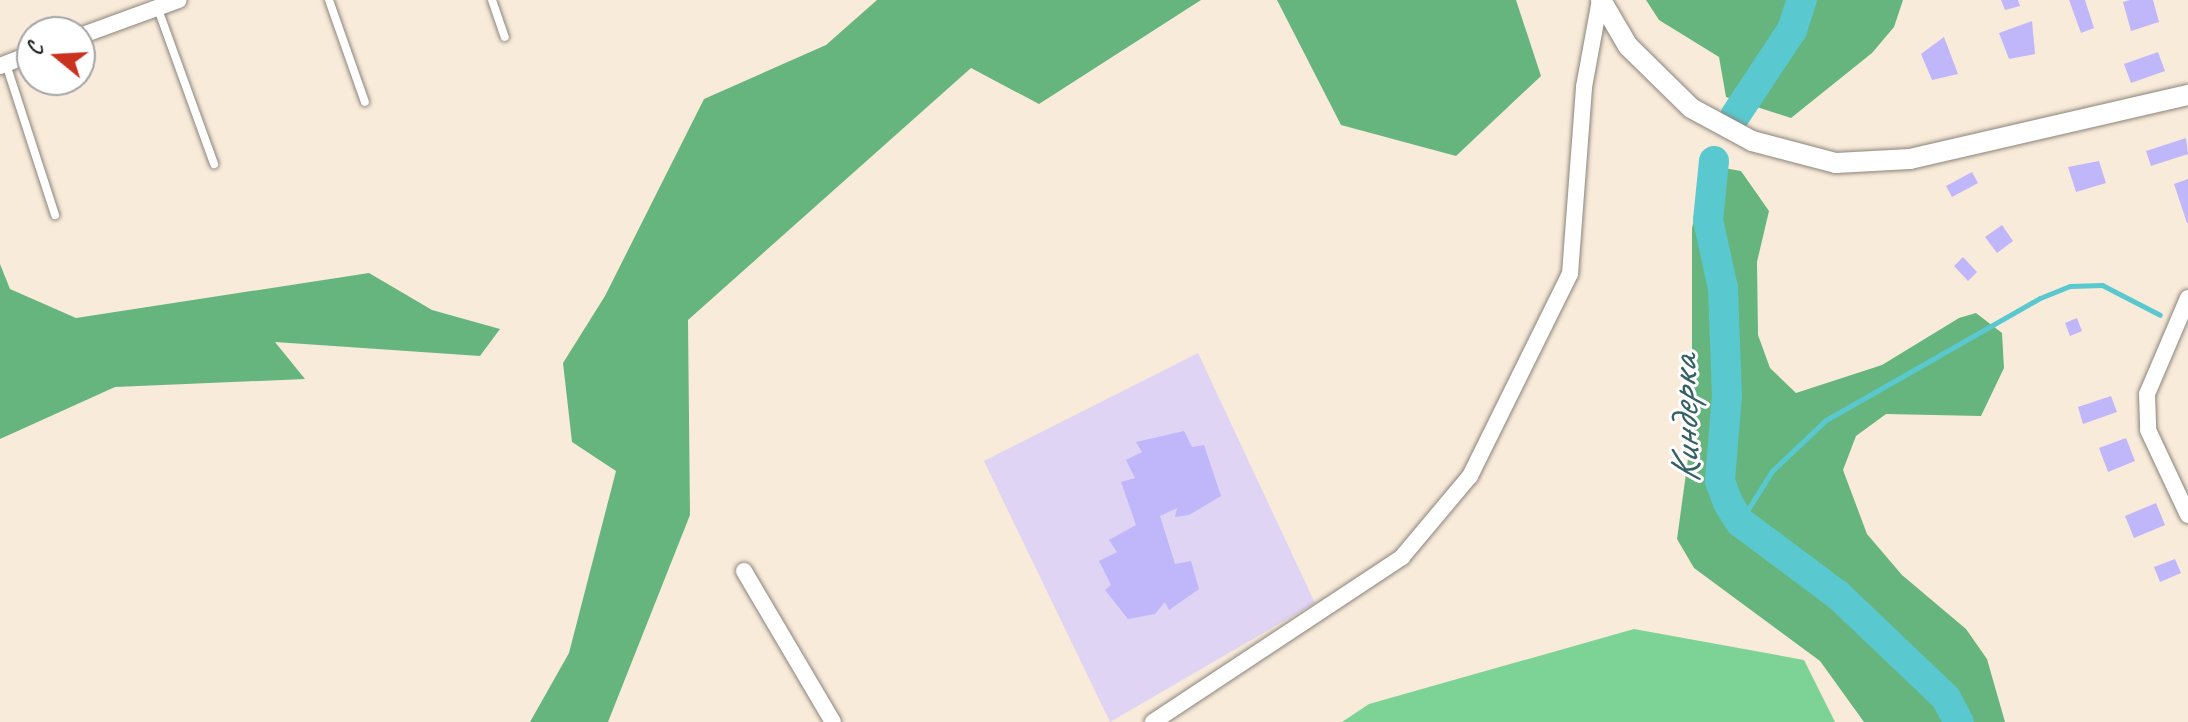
<!DOCTYPE html>
<meta charset="utf-8">
<style>
body{margin:0}
#map{position:relative;width:2188px;height:722px;overflow:hidden;background:#f9ebda;font-family:Caveat,sans-serif}
div>[style]{position:absolute}
[style*='--x']{left:calc(var(--x)*1px);top:calc(var(--y)*1px);width:calc(var(--w)*1px);rotate:calc(var(--a)*1deg)}
.built>*{inset:0;background:#e0d4f4}
.green>*{inset:0;background:#7dd396}
.forest>*{inset:0;background:#66b57f}
.stream>*{height:5px;margin:-2.5px;padding:0 2.5px;transform-origin:2.5px;border-radius:2.5px;background:#5ac8cf}
.river>*{height:30px;margin:-15px;padding:0 15px;transform-origin:15px;border-radius:15px;background:#5ac8cf}
.building>*{inset:0;background:#c0b6fa}
.roads{filter:drop-shadow(0 0 2px #8a847b) drop-shadow(0 0 2px #8a847b)}
.service>*{height:8px;margin:-4px;padding:0 4px;transform-origin:4px;border-radius:4px;background:#fff}
.minor>*{height:16px;margin:-8px;padding:0 8px;transform-origin:8px;border-radius:8px;background:#fff}
.tertiary>*{height:20px;margin:-10px;padding:0 10px;transform-origin:10px;border-radius:10px;background:#fff}
span{translate:-50% -50%;white-space:nowrap;text-align:center;line-height:1.15;-webkit-text-stroke:6px #fff;paint-order:stroke}
.water-label{font-size:42px;color:#356164;font-style:italic}
.north{position:absolute;left:16px;top:16px;width:80px;height:80px;box-sizing:border-box;background:#fff;border:2px solid #a4a4a4;border-radius:50%;rotate:288deg;font-size:22px;font-weight:700;line-height:32px;text-align:center;color:#1c1c1c}
.north::after{content:'';display:block;margin:auto;width:28px;height:36px;background:#c8321e;clip-path:polygon(50% 0,100% 100%,50% 72%,0 100%)}
</style>
<div id="map">
<div class="built">
<div style="clip-path:polygon(1198px 353px,1315px 603px,1110px 722px,984px 461px)"></div>
</div>
<div class="green">
<div style="clip-path:polygon(1634px 629px,1804px 660px,1835px 722px,1342px 722px,1369px 704px)"></div>
</div>
<div class="forest">
<div style="clip-path:polygon(877px 0,1201px 0,1039px 104px,971px 68px,688px 320px,690px 515px,608px 722px,530px 722px,569px 653px,616px 471px,572px 442px,563px 363px,605px 296px,704px 99px,826px 45px)"></div>
<div style="clip-path:polygon(1277px 0,1516px 0,1541px 76px,1456px 156px,1341px 125px)"></div>
<div style="clip-path:polygon(1646px 0,1903px 0,1894px 27px,1872px 53px,1791px 118px,1726px 97px,1719px 57px,1659px 20px)"></div>
<div style="clip-path:polygon(1724px 168px,1741px 171px,1769px 211px,1757px 262px,1758px 335px,1770px 368px,1796px 393px,1882px 365px,1959px 318px,1976px 313px,2002px 333px,2004px 368px,1981px 416px,1886px 414px,1856px 436px,1843px 470px,1867px 534px,1902px 575px,1966px 629px,1987px 659px,2005px 722px,1864px 722px,1820px 661px,1694px 568px,1677px 539px,1692px 430px,1692px 228px,1698px 203px)"></div>
<div style="clip-path:polygon(0 264px,10px 289px,76px 318px,369px 273px,432px 310px,500px 329px,480px 356px,275px 342px,305px 379px,115px 387px,0 439px)"></div>
</div>
<div class="stream">
<div style="--x:1740;--y:522;--w:60;--a:-57.9"></div>
<div style="--x:1772;--y:471;--w:74;--a:-43.4"></div>
<div style="--x:1826;--y:420;--w:246;--a:-29.7"></div>
<div style="--x:2040;--y:298;--w:32;--a:-22"></div>
<div style="--x:2070;--y:286;--w:32;--a:-2"></div>
<div style="--x:2102;--y:285;--w:65;--a:27.3"></div>
</div>
<div class="river">
<div style="--x:1735;--y:116;--w:103;--a:-56.5"></div>
<div style="--x:1792;--y:30;--w:32;--a:-72"></div>
<div style="--x:1714;--y:161;--w:59;--a:95.8"></div>
<div style="--x:1708;--y:220;--w:70;--a:77.6"></div>
<div style="--x:1723;--y:288;--w:107;--a:87.9"></div>
<div style="--x:1727;--y:395;--w:86;--a:94.7"></div>
<div style="--x:1720;--y:481;--w:23;--a:70"></div>
<div style="--x:1728;--y:503;--w:22;--a:58"></div>
<div style="--x:1740;--y:522;--w:122;--a:36.7"></div>
<div style="--x:1838;--y:595;--w:149;--a:43.6"></div>
<div style="--x:1946;--y:698;--w:27;--a:62"></div>
</div>
<div class="building">
<div style="clip-path:polygon(2001px 0,2018px 0,2020px 6px,2005px 10px)"></div>
<div style="clip-path:polygon(2069px 0,2085px 0,2094px 28px,2081px 33px)"></div>
<div style="clip-path:polygon(2130px 0,2153px 0,2159px 22px,2131px 31px,2123px 2px)"></div>
<div style="clip-path:polygon(2032px 21px,2035px 54px,2009px 59px,1999px 33px)"></div>
<div style="clip-path:polygon(1944px 37px,1958px 74px,1932px 80px,1921px 54px)"></div>
<div style="clip-path:polygon(2158px 52px,2165px 71px,2131px 83px,2124px 64px)"></div>
<div style="clip-path:polygon(2186px 138px,2188px 154px,2151px 166px,2146px 151px)"></div>
<div style="clip-path:polygon(2099px 161px,2106px 183px,2076px 192px,2068px 167px)"></div>
<div style="clip-path:polygon(1972px 172px,1978px 183px,1952px 197px,1946px 186px)"></div>
<div style="clip-path:polygon(2188px 179px,2188px 223px,2187px 223px,2174px 184px)"></div>
<div style="clip-path:polygon(2002px 225px,2013px 241px,1997px 253px,1985px 237px)"></div>
<div style="clip-path:polygon(1963px 257px,1977px 272px,1968px 281px,1954px 266px)"></div>
<div style="clip-path:polygon(2077px 318px,2082px 331px,2070px 336px,2065px 323px)"></div>
<div style="clip-path:polygon(2111px 396px,2117px 412px,2083px 424px,2078px 407px)"></div>
<div style="clip-path:polygon(1184px 431px,1192px 447px,1204px 445px,1221px 496px,1189px 515px,1175px 517px,1177px 508px,1160px 516px,1175px 564px,1191px 561px,1199px 589px,1169px 610px,1165px 602px,1155px 614px,1128px 619px,1105px 590px,1111px 585px,1099px 561px,1117px 552px,1109px 540px,1136px 525px,1121px 482px,1135px 478px,1126px 460px,1142px 452px,1136px 442px)"></div>
<div style="clip-path:polygon(2126px 438px,2135px 461px,2108px 472px,2099px 448px)"></div>
<div style="clip-path:polygon(2156px 503px,2165px 525px,2134px 538px,2125px 516px)"></div>
<div style="clip-path:polygon(2175px 559px,2181px 573px,2160px 582px,2154px 567px)"></div>
</div>
<div class="roads">
<div class="service">
<div style="--x:329;--y:0;--w:108;--a:70.6"></div>
<div style="--x:492;--y:0;--w:39;--a:71"></div>
<div style="--x:158;--y:9;--w:165;--a:70.1"></div>
<div style="--x:6;--y:64;--w:159;--a:72"></div>
</div>
<div class="minor">
<div style="--x:80;--y:36;--w:105;--a:-20"></div>
<div style="--x:0;--y:66;--w:34;--a:-21"></div>
<div style="--x:2188;--y:298;--w:104;--a:113.1"></div>
<div style="--x:2147;--y:394;--w:36;--a:88"></div>
<div style="--x:2148;--y:430;--w:94;--a:64.8"></div>
<div style="--x:744;--y:571;--w:175;--a:59.5"></div>
<div style="--x:1153;--y:722;--w:299;--a:-33.5"></div>
<div style="--x:1402;--y:557;--w:106;--a:-50"></div>
<div style="--x:1470;--y:476;--w:225;--a:-63.7"></div>
<div style="--x:1570;--y:274;--w:188;--a:-85.7"></div>
<div style="--x:1584;--y:87;--w:88;--a:-79.6"></div>
</div>
<div class="tertiary">
<div style="--x:1601;--y:0;--w:53;--a:59.6"></div>
<div style="--x:1628;--y:46;--w:88;--a:44.5"></div>
<div style="--x:1691;--y:108;--w:69;--a:28.4"></div>
<div style="--x:1752;--y:141;--w:87;--a:14.7"></div>
<div style="--x:1836;--y:163;--w:74;--a:-3.1"></div>
<div style="--x:1910;--y:159;--w:285;--a:-13"></div>
</div>
</div>
<div class="water-label">
<span style="left:1685px;top:420px;rotate:-91deg">Киндерка</span>
</div>
<div class="north">С</div>
</div>
